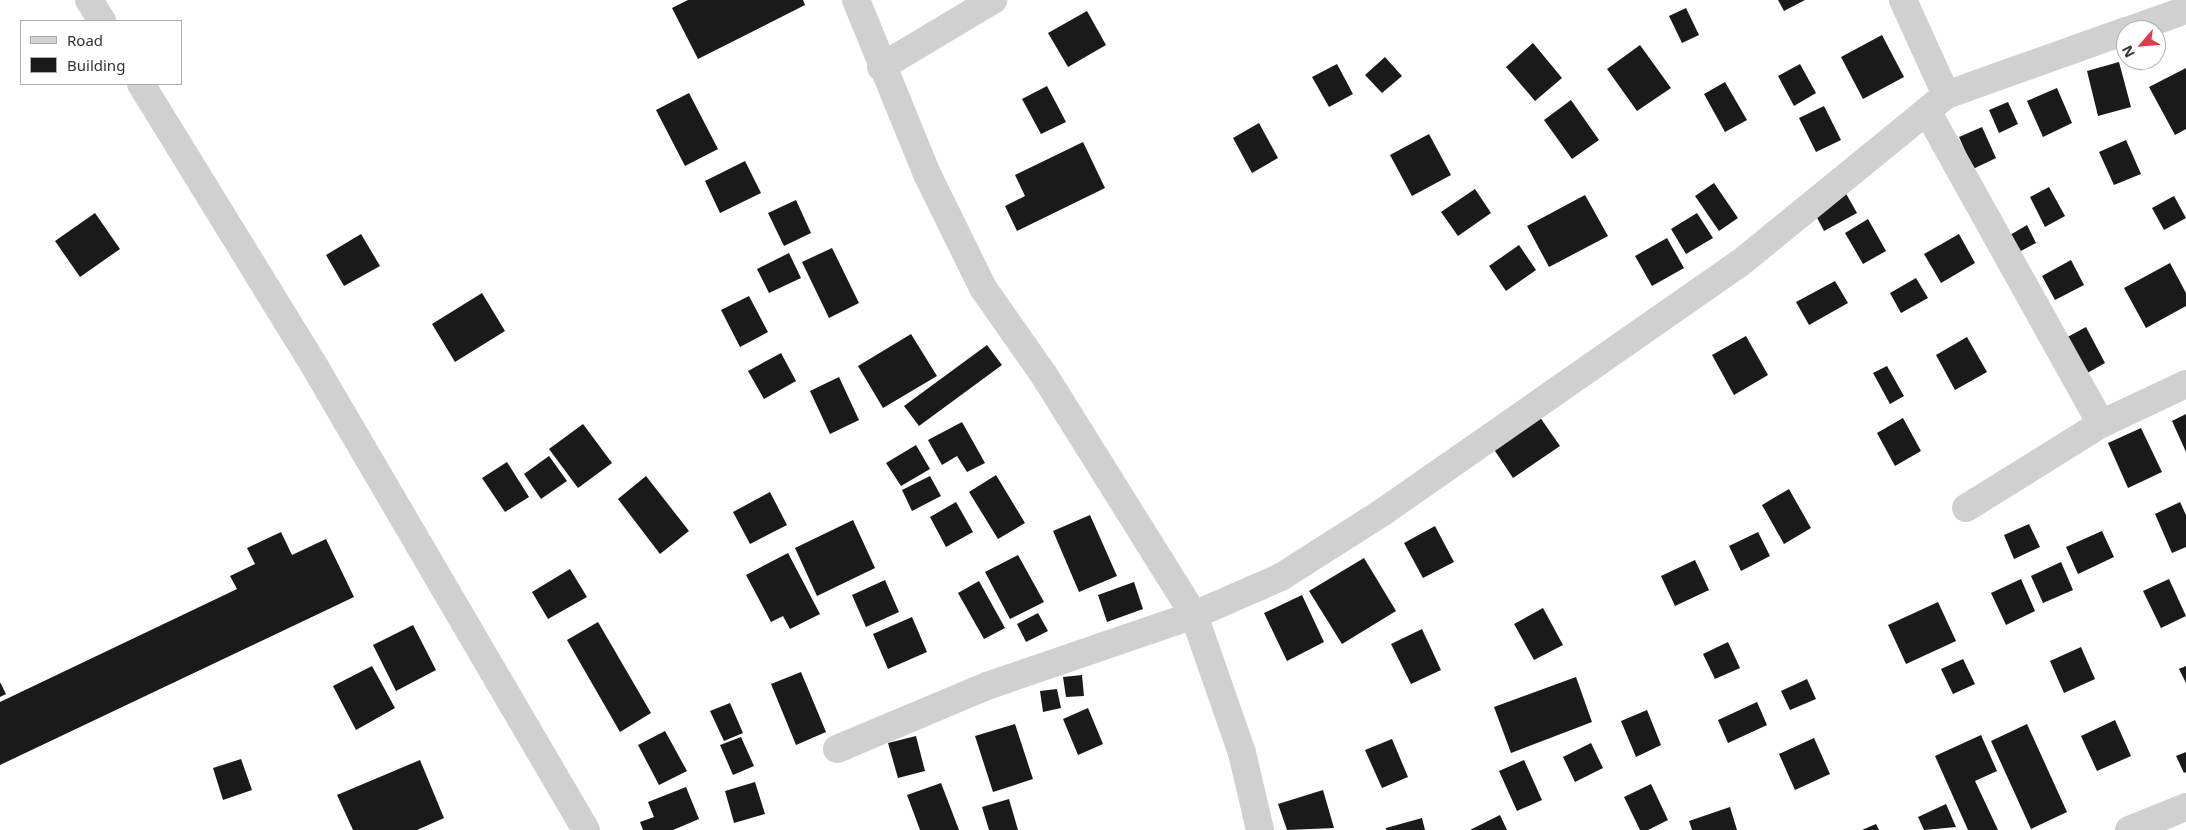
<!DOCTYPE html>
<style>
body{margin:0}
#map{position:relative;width:2186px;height:830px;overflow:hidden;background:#fff;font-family:"Noto Sans",sans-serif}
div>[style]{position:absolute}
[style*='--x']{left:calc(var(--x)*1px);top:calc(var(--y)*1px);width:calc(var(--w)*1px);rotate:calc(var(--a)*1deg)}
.building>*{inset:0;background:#1a1a1a}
.minor>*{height:28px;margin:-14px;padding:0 14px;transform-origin:14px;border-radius:14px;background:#d0d0d0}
span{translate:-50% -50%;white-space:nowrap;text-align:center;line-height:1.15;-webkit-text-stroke:5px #fff;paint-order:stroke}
.legend{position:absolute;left:20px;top:20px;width:162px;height:65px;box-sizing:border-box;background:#fff;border:1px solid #adadad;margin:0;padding:6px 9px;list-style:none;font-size:15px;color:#333}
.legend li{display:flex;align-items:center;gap:10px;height:25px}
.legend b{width:25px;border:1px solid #adadad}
.north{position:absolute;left:2116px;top:20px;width:50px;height:50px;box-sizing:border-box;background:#fff;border:1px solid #adadad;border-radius:50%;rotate:243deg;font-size:14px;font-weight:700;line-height:20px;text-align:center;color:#333}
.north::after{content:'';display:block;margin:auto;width:18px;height:22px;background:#e63946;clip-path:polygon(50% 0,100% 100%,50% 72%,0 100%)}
</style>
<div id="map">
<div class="building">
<div style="clip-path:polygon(688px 0,803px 0,805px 5px,698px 59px,672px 8px)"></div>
<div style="clip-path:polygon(1778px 0,1805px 0,1784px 11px)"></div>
<div style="clip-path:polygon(1686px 8px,1699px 35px,1682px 43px,1669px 16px)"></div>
<div style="clip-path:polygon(1087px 11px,1106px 45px,1068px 67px,1048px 33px)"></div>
<div style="clip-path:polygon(1882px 35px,1904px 77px,1863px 99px,1841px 57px)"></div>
<div style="clip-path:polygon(1533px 43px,1562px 78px,1535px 101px,1506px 67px)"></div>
<div style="clip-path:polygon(1640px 45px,1671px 88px,1637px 111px,1607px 69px)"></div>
<div style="clip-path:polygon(1385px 57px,1402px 76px,1382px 93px,1365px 75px)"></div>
<div style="clip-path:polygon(2119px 62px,2131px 107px,2098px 116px,2087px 71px)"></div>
<div style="clip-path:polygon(1337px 64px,1353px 94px,1329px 107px,1312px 77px)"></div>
<div style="clip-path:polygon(1800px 64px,1816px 93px,1794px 106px,1778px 76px)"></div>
<div style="clip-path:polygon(2186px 68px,2186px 129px,2175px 135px,2149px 87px)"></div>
<div style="clip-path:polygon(1725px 82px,1747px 120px,1725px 132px,1704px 94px)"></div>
<div style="clip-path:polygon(1047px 86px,1066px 122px,1041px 134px,1022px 99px)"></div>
<div style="clip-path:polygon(2057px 88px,2072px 123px,2043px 137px,2027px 101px)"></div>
<div style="clip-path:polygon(689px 93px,718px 149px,685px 166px,656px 110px)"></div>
<div style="clip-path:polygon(1571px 100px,1599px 140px,1572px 159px,1544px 120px)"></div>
<div style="clip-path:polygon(2008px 102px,2018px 124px,1999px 133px,1989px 110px)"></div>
<div style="clip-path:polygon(1824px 106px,1841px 140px,1816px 152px,1799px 118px)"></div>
<div style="clip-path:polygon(1259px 123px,1278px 158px,1252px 173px,1233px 138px)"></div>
<div style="clip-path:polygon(1982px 127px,1996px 158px,1973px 169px,1959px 137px)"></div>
<div style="clip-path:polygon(1429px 134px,1451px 175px,1412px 196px,1390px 155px)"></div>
<div style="clip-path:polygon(2126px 140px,2141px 174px,2114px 185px,2099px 152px)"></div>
<div style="clip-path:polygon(1083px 142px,1105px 188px,1017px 231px,1005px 206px,1025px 196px,1015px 175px)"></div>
<div style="clip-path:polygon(745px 161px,761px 193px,720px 213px,705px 181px)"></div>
<div style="clip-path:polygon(1714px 183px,1738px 218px,1719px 231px,1695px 196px)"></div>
<div style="clip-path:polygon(2049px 187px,2065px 216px,2045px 227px,2030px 197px)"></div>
<div style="clip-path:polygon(1475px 189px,1491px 213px,1458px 236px,1441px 212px)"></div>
<div style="clip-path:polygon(1844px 190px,1857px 213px,1824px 231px,1812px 208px)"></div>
<div style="clip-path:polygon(1585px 195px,1608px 236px,1549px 267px,1527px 226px)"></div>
<div style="clip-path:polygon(2174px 196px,2186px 218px,2164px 230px,2152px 208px)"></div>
<div style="clip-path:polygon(796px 200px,811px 233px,784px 246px,768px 213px)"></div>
<div style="clip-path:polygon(95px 213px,120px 249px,80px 277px,55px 241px)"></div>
<div style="clip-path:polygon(1697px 213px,1713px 238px,1686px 254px,1671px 229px)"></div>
<div style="clip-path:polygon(1868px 219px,1886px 251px,1863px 264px,1845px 233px)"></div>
<div style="clip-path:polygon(2027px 225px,2036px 243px,2019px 252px,2010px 235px)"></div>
<div style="clip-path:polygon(361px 234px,380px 266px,344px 286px,326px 255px)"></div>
<div style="clip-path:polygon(1959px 234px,1975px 263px,1941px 283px,1924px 254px)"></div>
<div style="clip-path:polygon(1667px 238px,1684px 268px,1652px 286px,1635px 256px)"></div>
<div style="clip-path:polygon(1519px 245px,1536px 270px,1506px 291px,1489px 266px)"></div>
<div style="clip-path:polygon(832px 248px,859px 303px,829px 318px,802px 262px)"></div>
<div style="clip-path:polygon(789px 253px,801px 278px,769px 293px,757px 269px)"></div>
<div style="clip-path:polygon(2071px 260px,2084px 285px,2055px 300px,2042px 276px)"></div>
<div style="clip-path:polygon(2170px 263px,2186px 293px,2186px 306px,2146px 328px,2124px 288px)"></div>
<div style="clip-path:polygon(1916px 278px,1928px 298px,1901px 313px,1890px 293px)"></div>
<div style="clip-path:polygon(1835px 281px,1848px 303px,1809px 325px,1796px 302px)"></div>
<div style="clip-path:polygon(482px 293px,505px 331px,455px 362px,432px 324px)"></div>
<div style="clip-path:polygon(749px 296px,768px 332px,740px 347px,721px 310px)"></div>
<div style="clip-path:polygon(2086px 327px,2105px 363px,2082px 376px,2062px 340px)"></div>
<div style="clip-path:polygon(911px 334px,937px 376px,883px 408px,858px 366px)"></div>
<div style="clip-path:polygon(1746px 336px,1768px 375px,1734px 395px,1712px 355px)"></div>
<div style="clip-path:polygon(1967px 337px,1987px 372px,1955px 390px,1936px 355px)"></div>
<div style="clip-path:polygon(987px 345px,1002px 365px,919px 426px,904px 406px)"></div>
<div style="clip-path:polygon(781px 353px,796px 381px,764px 399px,748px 371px)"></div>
<div style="clip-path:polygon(1887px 366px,1904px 396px,1890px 404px,1873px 373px)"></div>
<div style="clip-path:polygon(839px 377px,859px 420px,830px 434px,810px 391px)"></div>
<div style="clip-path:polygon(1537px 413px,1560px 446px,1513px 478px,1491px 445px)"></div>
<div style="clip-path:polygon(2186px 414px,2186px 452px,2172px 421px)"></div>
<div style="clip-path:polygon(1903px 418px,1921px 451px,1895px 466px,1877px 433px)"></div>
<div style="clip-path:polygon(962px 422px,985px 463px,967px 472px,957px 456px,942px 465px,928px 440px)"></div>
<div style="clip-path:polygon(583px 424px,612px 463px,578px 488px,549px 449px)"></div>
<div style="clip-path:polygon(2141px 428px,2162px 472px,2128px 488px,2108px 443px)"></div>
<div style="clip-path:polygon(916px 445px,930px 469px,901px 486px,886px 463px)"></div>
<div style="clip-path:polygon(549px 456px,567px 481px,541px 499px,524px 474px)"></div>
<div style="clip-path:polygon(507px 462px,529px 497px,505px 512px,482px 478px)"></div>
<div style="clip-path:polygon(996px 475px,1025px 523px,998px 539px,969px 492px)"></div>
<div style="clip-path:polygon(646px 476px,689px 531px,660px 554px,618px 499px)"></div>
<div style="clip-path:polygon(930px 476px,941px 496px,912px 511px,902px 490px)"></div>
<div style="clip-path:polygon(1789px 489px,1811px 528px,1784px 544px,1762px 505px)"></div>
<div style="clip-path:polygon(770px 492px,787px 525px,750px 544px,733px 512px)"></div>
<div style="clip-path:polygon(956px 502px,973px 532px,946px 547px,930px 517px)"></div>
<div style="clip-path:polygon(2180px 502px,2186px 515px,2186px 547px,2172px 553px,2155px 514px)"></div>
<div style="clip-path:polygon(1090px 515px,1117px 576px,1079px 592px,1053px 531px)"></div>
<div style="clip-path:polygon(853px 520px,875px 568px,817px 596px,795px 548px)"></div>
<div style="clip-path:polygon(2029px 524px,2040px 547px,2014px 559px,2004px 535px)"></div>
<div style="clip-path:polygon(1435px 526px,1454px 562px,1423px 578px,1404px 543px)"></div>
<div style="clip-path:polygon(2102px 531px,2114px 557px,2078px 574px,2066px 547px)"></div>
<div style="clip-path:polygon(281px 532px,292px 555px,326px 539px,354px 597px,0 765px,0 702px,237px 589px,230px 576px,255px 564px,247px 548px)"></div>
<div style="clip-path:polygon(1758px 532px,1770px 556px,1741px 571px,1729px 546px)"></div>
<div style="clip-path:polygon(788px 553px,820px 614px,790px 629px,783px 616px,771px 622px,746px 575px)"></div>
<div style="clip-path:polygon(1018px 555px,1044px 602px,1010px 619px,985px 572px)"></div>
<div style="clip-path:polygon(1364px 558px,1396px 611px,1342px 644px,1309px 591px)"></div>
<div style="clip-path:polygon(1695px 560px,1709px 590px,1675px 606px,1661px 576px)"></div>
<div style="clip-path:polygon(2061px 562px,2073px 590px,2043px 603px,2031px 576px)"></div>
<div style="clip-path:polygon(570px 569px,587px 597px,548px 619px,532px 592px)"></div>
<div style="clip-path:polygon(2021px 579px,2035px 611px,2006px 625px,1991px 593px)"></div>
<div style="clip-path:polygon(2169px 579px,2186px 616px,2161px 628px,2143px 591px)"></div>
<div style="clip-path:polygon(885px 580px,899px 612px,866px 627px,852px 595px)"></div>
<div style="clip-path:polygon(979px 581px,1005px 628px,984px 639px,958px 593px)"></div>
<div style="clip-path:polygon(1134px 582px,1143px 609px,1107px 622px,1098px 595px)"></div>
<div style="clip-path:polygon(1302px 595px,1324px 642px,1287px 661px,1264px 613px)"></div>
<div style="clip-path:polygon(1938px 602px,1956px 641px,1906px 664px,1888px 625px)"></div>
<div style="clip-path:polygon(1543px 608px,1563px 645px,1534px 660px,1514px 624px)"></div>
<div style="clip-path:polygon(1038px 613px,1048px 631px,1026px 642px,1017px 624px)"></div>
<div style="clip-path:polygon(912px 617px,927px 652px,888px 669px,873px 634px)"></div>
<div style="clip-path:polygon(598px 622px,651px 713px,620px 732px,567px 640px)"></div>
<div style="clip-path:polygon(413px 625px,436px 670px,396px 691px,373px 645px)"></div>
<div style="clip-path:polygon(1422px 629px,1441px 670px,1411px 684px,1391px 644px)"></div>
<div style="clip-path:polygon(1728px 642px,1740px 668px,1715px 679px,1703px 654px)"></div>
<div style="clip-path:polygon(2081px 647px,2095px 679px,2064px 693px,2050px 661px)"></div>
<div style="clip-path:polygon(1963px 659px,1975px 684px,1953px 694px,1941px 669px)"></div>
<div style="clip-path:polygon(372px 666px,395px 708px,356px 730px,333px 686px)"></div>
<div style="clip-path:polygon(2186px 666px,2186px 683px,2179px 669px)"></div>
<div style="clip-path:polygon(801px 672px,826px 732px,796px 745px,771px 684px)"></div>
<div style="clip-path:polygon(1082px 675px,1084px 696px,1066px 697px,1063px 677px)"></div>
<div style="clip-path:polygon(1576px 677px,1592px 722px,1511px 753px,1494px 707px)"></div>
<div style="clip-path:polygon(1807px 679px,1816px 699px,1790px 710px,1781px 691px)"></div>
<div style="clip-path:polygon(0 682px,6px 694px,0 697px)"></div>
<div style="clip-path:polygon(1057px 689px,1061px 708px,1043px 712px,1040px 691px)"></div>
<div style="clip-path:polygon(1757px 702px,1767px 725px,1728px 743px,1718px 720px)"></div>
<div style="clip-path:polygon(730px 703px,743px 733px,724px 741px,710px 711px)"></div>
<div style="clip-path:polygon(1088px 708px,1103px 744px,1078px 755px,1063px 719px)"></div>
<div style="clip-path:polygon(1647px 710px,1661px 745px,1636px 757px,1621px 721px)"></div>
<div style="clip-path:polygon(2115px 720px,2131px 756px,2097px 771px,2081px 736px)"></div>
<div style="clip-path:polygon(1015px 724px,1033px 779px,993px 792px,975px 736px)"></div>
<div style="clip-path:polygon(2027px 724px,2067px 812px,2031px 829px,1991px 741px)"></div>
<div style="clip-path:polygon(665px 731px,687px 771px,659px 785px,638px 745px)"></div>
<div style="clip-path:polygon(1981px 735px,1997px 771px,1975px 781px,1998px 830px,1968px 830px,1935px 756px)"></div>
<div style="clip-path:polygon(916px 736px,925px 771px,898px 778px,888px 743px)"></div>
<div style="clip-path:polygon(741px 737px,754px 766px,733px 775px,720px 745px)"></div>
<div style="clip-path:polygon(1814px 738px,1830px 774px,1795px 790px,1779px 754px)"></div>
<div style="clip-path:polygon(1392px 739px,1408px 777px,1382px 788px,1365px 750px)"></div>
<div style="clip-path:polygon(1591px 743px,1603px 768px,1575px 782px,1563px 757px)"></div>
<div style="clip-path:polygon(2186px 752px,2186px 772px,2184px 773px,2176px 756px)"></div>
<div style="clip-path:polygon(241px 759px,252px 790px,223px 800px,213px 768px)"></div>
<div style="clip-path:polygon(420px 760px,444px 818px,417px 830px,353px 830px,337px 795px)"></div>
<div style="clip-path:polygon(1524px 760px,1542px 800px,1517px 811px,1499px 771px)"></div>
<div style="clip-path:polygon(755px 782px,765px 814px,734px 823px,725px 791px)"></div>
<div style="clip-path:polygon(941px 783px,959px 830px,920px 830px,907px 795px)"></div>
<div style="clip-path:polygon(1651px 784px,1668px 820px,1648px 830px,1640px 830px,1624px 797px)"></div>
<div style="clip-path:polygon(686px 787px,699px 819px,673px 830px,643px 830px,640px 822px,654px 817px,648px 802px)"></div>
<div style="clip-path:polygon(1323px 790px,1334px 828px,1287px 830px,1278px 804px)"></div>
<div style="clip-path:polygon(1009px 799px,1018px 830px,989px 830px,982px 807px)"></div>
<div style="clip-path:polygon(1946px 804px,1956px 827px,1924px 830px,1918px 817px)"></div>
<div style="clip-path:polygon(1730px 807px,1737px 830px,1692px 830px,1689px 821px)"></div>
<div style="clip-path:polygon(1500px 815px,1507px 830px,1470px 830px)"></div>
<div style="clip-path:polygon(1422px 818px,1425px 830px,1386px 830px,1386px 828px)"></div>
<div style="clip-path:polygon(1876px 824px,1879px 830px,1862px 830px)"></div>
</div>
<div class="minor">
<div style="--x:89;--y:0;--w:25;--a:58"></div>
<div style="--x:856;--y:0;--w:188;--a:67.8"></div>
<div style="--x:927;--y:174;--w:127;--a:63.8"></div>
<div style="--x:983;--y:288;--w:106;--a:55"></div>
<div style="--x:1044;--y:375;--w:283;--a:58"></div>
<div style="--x:1194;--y:615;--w:146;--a:70.8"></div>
<div style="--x:1242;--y:753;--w:79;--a:76.8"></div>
<div style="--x:1903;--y:0;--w:104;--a:65.6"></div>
<div style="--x:2130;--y:30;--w:59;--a:-19.7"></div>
<div style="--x:881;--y:67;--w:131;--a:-30.9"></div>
<div style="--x:141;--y:84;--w:332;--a:58.4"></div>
<div style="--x:315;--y:367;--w:536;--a:59.66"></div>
<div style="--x:1927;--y:111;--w:358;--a:60.9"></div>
<div style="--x:1966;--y:508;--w:159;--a:-31.9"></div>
<div style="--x:2101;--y:424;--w:94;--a:-25.2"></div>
<div style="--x:837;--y:749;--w:163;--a:-22.8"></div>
<div style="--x:987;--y:686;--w:219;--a:-18.9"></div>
<div style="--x:1194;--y:615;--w:95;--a:-23.6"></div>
<div style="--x:1281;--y:577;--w:121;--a:-32.5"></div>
<div style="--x:1383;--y:512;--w:434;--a:-34.9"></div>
<div style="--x:1739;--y:264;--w:267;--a:-39.2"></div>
<div style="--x:1946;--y:95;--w:191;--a:-19.6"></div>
<div style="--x:2129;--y:830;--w:61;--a:-22"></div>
</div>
<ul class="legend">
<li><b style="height:6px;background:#d0d0d0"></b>Road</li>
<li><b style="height:14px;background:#1a1a1a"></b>Building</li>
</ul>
<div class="north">N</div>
</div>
